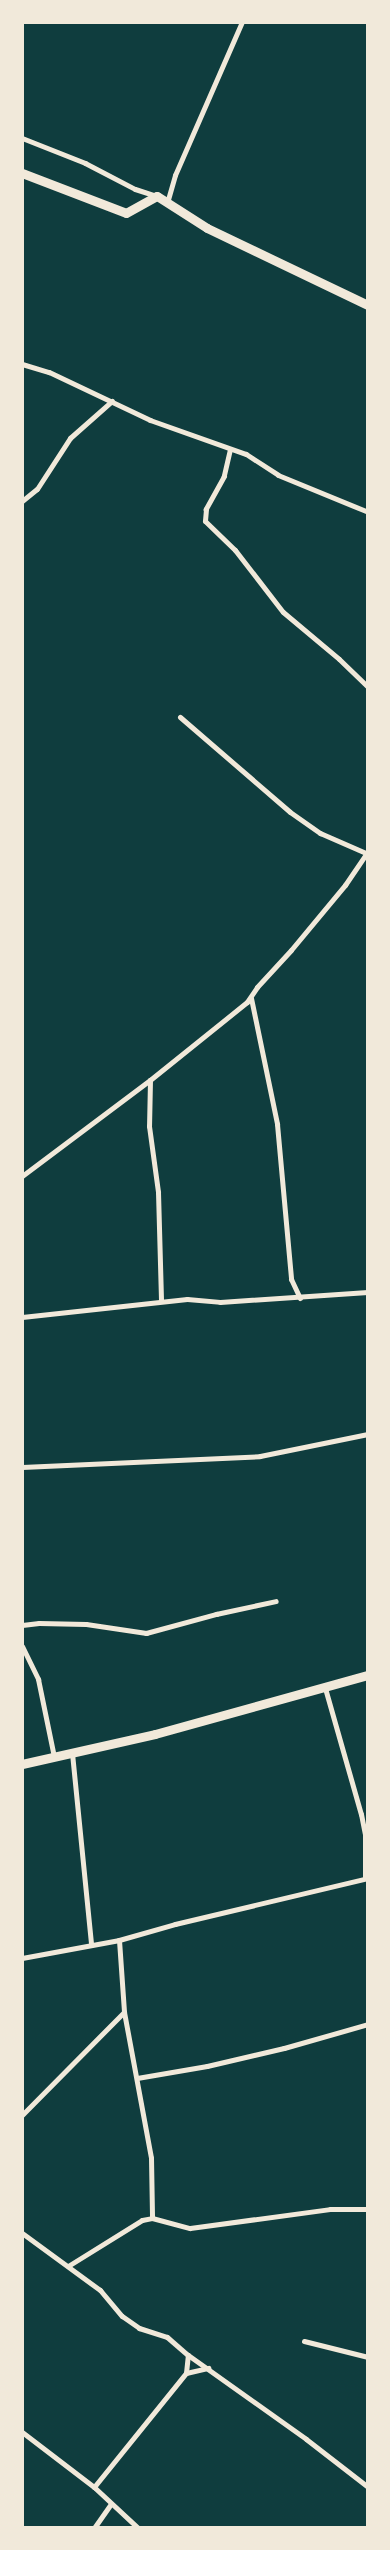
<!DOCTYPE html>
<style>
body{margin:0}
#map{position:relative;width:390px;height:2550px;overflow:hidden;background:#0f3d3e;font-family:Figtree,sans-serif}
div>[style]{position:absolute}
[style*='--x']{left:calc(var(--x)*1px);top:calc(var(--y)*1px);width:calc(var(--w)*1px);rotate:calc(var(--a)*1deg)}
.minor>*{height:5px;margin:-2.5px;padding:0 2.5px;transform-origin:2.5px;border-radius:2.5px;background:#f1e9da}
.tertiary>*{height:9px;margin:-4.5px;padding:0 4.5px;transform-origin:4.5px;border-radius:4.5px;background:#f1e9da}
span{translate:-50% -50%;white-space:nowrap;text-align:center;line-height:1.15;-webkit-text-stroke:5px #f1e9da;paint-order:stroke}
.frame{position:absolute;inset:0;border:24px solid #f1e9da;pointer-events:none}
</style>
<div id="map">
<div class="minor">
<div style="--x:22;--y:138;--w:68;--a:21.6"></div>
<div style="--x:85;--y:163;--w:56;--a:27.5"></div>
<div style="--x:135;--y:189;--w:23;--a:18"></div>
<div style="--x:167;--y:203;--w:29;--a:-74"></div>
<div style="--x:175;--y:175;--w:167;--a:-66.4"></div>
<div style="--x:22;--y:364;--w:28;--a:17"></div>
<div style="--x:49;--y:372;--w:112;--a:25.4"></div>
<div style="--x:150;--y:420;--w:102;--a:19.5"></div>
<div style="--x:246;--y:454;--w:38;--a:33"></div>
<div style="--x:278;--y:475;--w:97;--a:22.3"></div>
<div style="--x:230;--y:449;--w:28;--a:103"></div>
<div style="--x:224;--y:476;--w:38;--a:119"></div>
<div style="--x:206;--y:509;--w:12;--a:95"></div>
<div style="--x:205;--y:521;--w:42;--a:44"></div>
<div style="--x:235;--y:550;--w:78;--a:52.3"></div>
<div style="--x:283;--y:612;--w:73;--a:40"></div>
<div style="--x:339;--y:659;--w:40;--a:44"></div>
<div style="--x:22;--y:501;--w:19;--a:-39"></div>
<div style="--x:37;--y:489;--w:61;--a:-57.1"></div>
<div style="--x:70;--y:438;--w:56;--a:-41.4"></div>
<div style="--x:180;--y:717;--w:145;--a:40.8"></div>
<div style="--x:290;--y:812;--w:37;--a:35"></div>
<div style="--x:320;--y:833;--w:50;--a:23.5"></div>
<div style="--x:251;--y:998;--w:129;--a:78.3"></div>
<div style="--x:277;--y:1124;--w:156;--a:84.8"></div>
<div style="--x:291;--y:1279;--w:21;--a:65"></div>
<div style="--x:150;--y:1080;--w:46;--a:91.2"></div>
<div style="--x:149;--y:1126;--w:67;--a:82.2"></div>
<div style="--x:158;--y:1192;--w:109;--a:88.4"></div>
<div style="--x:22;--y:1176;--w:160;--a:-36.9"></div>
<div style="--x:150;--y:1080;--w:124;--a:-38.8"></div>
<div style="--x:247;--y:1002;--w:18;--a:-56"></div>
<div style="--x:257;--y:987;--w:50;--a:-47.4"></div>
<div style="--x:291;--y:950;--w:85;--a:-50.3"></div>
<div style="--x:345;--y:885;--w:41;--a:-55.9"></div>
<div style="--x:22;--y:1317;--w:166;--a:-6.2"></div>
<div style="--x:187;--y:1299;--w:33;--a:5"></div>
<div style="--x:220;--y:1302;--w:148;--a:-3.9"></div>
<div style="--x:22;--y:1467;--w:238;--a:-2.6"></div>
<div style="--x:260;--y:1456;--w:110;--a:-11.5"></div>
<div style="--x:22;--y:1625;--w:17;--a:-7"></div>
<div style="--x:39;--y:1623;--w:47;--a:1.2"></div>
<div style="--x:86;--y:1624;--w:61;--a:8.5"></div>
<div style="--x:146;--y:1633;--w:73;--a:-15.2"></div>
<div style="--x:216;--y:1614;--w:61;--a:-12.2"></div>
<div style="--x:22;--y:1646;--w:37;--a:64"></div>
<div style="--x:38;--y:1679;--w:80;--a:78.4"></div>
<div style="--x:325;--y:1688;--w:131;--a:74.1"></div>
<div style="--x:361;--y:1814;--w:20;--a:79"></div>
<div style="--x:365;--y:1834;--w:44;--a:90"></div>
<div style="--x:72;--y:1753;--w:193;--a:84.3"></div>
<div style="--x:119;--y:1940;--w:72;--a:86"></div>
<div style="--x:124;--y:2012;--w:148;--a:79.5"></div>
<div style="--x:151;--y:2158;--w:60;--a:89"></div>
<div style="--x:22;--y:1958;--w:99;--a:-10.5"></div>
<div style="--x:119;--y:1940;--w:58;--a:-15.9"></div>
<div style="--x:175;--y:1924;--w:198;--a:-13.4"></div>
<div style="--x:137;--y:2078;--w:71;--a:-9.7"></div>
<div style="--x:207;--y:2066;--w:79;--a:-13.2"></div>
<div style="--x:284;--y:2048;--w:87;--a:-15.9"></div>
<div style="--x:22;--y:2115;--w:145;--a:-45.3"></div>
<div style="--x:22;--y:2233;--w:97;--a:36.2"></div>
<div style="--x:100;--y:2290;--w:34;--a:50"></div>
<div style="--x:122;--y:2316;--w:21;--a:35"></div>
<div style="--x:139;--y:2328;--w:29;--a:18"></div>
<div style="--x:167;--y:2337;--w:28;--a:41"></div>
<div style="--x:188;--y:2355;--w:145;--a:35.4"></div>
<div style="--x:306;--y:2439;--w:78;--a:37.7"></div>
<div style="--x:68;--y:2266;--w:87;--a:-31.9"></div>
<div style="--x:142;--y:2220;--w:10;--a:-11"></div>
<div style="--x:152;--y:2218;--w:39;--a:15"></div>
<div style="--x:190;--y:2228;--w:141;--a:-7.7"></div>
<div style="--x:330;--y:2209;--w:38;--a:0"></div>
<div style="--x:304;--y:2341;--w:66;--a:14"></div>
<div style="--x:186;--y:2373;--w:23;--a:-13"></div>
<div style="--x:22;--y:2432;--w:91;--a:37.4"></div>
<div style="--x:94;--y:2487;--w:60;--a:43"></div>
<div style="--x:94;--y:2487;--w:146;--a:-51.1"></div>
<div style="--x:186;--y:2373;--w:18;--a:-84"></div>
<div style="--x:94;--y:2528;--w:29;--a:-55"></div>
</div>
<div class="tertiary">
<div style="--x:22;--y:173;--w:111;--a:21"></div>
<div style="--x:126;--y:213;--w:35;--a:-29"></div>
<div style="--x:157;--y:196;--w:59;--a:32.6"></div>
<div style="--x:207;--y:228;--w:178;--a:25.6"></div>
<div style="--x:22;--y:1764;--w:136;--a:-12.7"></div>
<div style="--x:155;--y:1734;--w:221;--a:-15.5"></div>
</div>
<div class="frame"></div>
</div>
